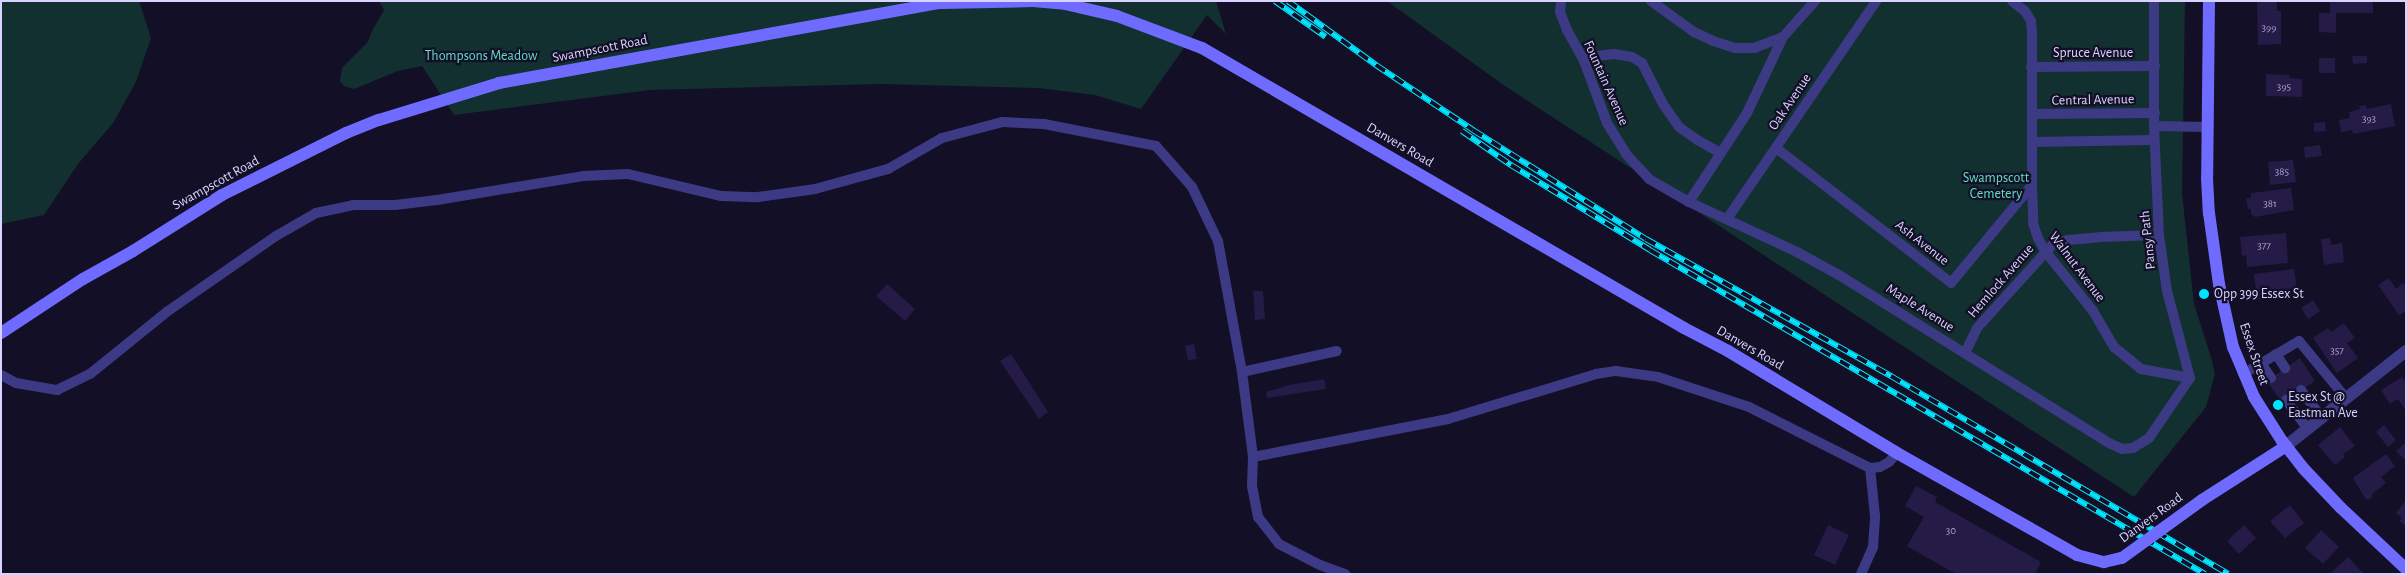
<!DOCTYPE html>
<style>
body{margin:0}
#map{position:relative;width:2407px;height:575px;overflow:hidden;background:#130f26;font-family:"Alegreya Sans",sans-serif}
div>[style]{position:absolute}
[style*='--x']{left:calc(var(--x)*1px);top:calc(var(--y)*1px);width:calc(var(--w)*1px);rotate:calc(var(--a)*1deg)}
.green>*{inset:0;background:#12302f}
.building>*{inset:0;background:#241b47}
.lane>*{height:10px;margin:-5px;padding:0 5px;transform-origin:5px;border-radius:5px;background:#3d3a85}
.street>*{height:12px;margin:-6px;padding:0 6px;transform-origin:6px;border-radius:6px;background:#3d3a85}
.secondary>*{height:12px;margin:-6px;padding:0 6px;transform-origin:6px;border-radius:6px;background:#6f6bff}
.rail>*{height:5.5px;margin-top:-2.75px;transform-origin:0;background:repeating-linear-gradient(90deg,#130f26 0 11px,#00e5ff 0 22px);box-sizing:border-box;border-block:1px solid #00e5ff}
.secondary-bridge>*{height:12px;margin:-6px;padding:0 6px;transform-origin:6px;border-radius:6px;background:#6f6bff}
.dots>*{width:14px;height:14px;translate:-50% -50%;box-sizing:border-box;border:2px solid #130f26;border-radius:50%}
span{translate:-50% -50%;white-space:nowrap;text-align:center;line-height:1.15;-webkit-text-stroke:4.5px #130f26;paint-order:stroke}
.number-label{font-size:11px;color:#aca6d1}
.number-label span{-webkit-text-stroke-width:0}
.street-label{font-size:14px;color:#d9d4ff}
.park-label{font-size:14px;color:#5fe0c0}
.poi-label{font-size:14px;color:#d9d4ff}
.left{translate:0 -50%;text-align:left}
.frame{position:absolute;inset:0;border:2px solid #d9d4ff;pointer-events:none}
</style>
<div id="map">
<div class="green">
<div style="clip-path:polygon(1px 1px,139px 1px,151px 38px,136px 82px,113px 123px,78px 164px,44px 215px,1px 224px)"></div>
<div style="clip-path:polygon(379px 1px,1216px 1px,1226px 34px,1207px 15px,1141px 109px,1095px 95px,1039px 88px,881px 84px,650px 90px,454px 115px,422px 66px,398px 71px,354px 89px,344px 86px,340px 81px,342px 68px,368px 42px,372px 31px,384px 10px)"></div>
<div style="clip-path:polygon(1387px 1px,2185px 1px,2182px 193px,2194px 304px,2211px 357px,2215px 374px,2206px 407px,2134px 497px,1502px 84px)"></div>
</div>
<div class="building">
<div style="clip-path:polygon(2257px 1px,2277px 1px,2277px 11px,2281px 11px,2281px 44px,2258px 45px)"></div>
<div style="clip-path:polygon(2330px 1px,2373px 1px,2373px 13px,2336px 13px,2336px 33px,2319px 32px,2319px 13px,2330px 13px)"></div>
<div style="clip-path:polygon(2352px 56px,2367px 56px,2367px 63px,2353px 64px)"></div>
<div style="clip-path:polygon(2319px 58px,2335px 58px,2335px 73px,2319px 73px)"></div>
<div style="clip-path:polygon(2266px 74px,2290px 75px,2289px 78px,2302px 79px,2302px 97px,2266px 96px)"></div>
<div style="clip-path:polygon(2391px 104px,2395px 126px,2353px 134px,2352px 130px,2341px 132px,2339px 120px,2350px 118px,2349px 112px,2360px 109px,2359px 106px,2366px 105px,2367px 109px)"></div>
<div style="clip-path:polygon(2325px 122px,2326px 131px,2314px 132px,2314px 123px)"></div>
<div style="clip-path:polygon(2320px 145px,2322px 156px,2305px 158px,2304px 147px)"></div>
<div style="clip-path:polygon(2293px 160px,2296px 182px,2270px 185px,2268px 162px)"></div>
<div style="clip-path:polygon(2291px 188px,2294px 210px,2255px 217px,2251px 214px,2251px 209px,2248px 209px,2246px 198px,2251px 198px,2251px 193px)"></div>
<div style="clip-path:polygon(2286px 233px,2288px 263px,2247px 267px,2246px 255px,2242px 256px,2240px 237px)"></div>
<div style="clip-path:polygon(2330px 238px,2331px 245px,2342px 243px,2344px 262px,2324px 265px,2321px 239px)"></div>
<div style="clip-path:polygon(2294px 269px,2297px 288px,2282px 290px,2283px 296px,2257px 300px,2254px 274px)"></div>
<div style="clip-path:polygon(2389px 278px,2396px 289px,2403px 283px,2406px 287px,2406px 311px,2399px 315px,2378px 285px)"></div>
<div style="clip-path:polygon(887px 284px,915px 309px,905px 321px,876px 296px)"></div>
<div style="clip-path:polygon(1253px 291px,1263px 291px,1265px 319px,1255px 320px)"></div>
<div style="clip-path:polygon(2313px 300px,2320px 311px,2308px 319px,2301px 308px)"></div>
<div style="clip-path:polygon(2344px 323px,2355px 338px,2347px 343px,2358px 358px,2337px 373px,2313px 338px,2328px 328px,2331px 332px)"></div>
<div style="clip-path:polygon(1194px 344px,1197px 359px,1188px 360px,1185px 346px)"></div>
<div style="clip-path:polygon(1011px 354px,1048px 412px,1039px 419px,1000px 361px)"></div>
<div style="clip-path:polygon(2300px 358px,2315px 381px,2282px 403px,2267px 381px)"></div>
<div style="clip-path:polygon(2402px 377px,2406px 383px,2406px 411px,2398px 399px,2390px 404px,2381px 390px)"></div>
<div style="clip-path:polygon(1324px 379px,1326px 389px,1267px 398px,1266px 392px,1289px 385px)"></div>
<div style="clip-path:polygon(2384px 425px,2396px 440px,2388px 447px,2376px 432px)"></div>
<div style="clip-path:polygon(2340px 427px,2355px 446px,2343px 454px,2345px 457px,2335px 465px,2318px 445px)"></div>
<div style="clip-path:polygon(2406px 442px,2406px 461px,2396px 451px)"></div>
<div style="clip-path:polygon(2386px 454px,2395px 466px,2381px 477px,2386px 483px,2373px 493px,2371px 499px,2366px 500px,2353px 478px)"></div>
<div style="clip-path:polygon(1916px 486px,1937px 497px,1935px 502px,2041px 562px,2035px 574px,1956px 574px,1907px 546px,1924px 517px,1905px 506px)"></div>
<div style="clip-path:polygon(2406px 500px,2406px 526px,2399px 521px,2402px 518px,2396px 513px)"></div>
<div style="clip-path:polygon(2290px 505px,2304px 523px,2285px 538px,2270px 521px)"></div>
<div style="clip-path:polygon(1828px 525px,1849px 535px,1835px 565px,1814px 555px)"></div>
<div style="clip-path:polygon(2244px 525px,2256px 538px,2239px 554px,2227px 541px)"></div>
<div style="clip-path:polygon(2321px 530px,2339px 547px,2323px 564px,2305px 548px)"></div>
<div style="clip-path:polygon(2348px 557px,2363px 573px,2332px 574px,2331px 573px)"></div>
</div>
<div class="lane">
<div style="--x:1561;--y:1;--w:11;--a:95"></div>
<div style="--x:1560;--y:12;--w:19;--a:69"></div>
<div style="--x:1567;--y:30;--w:35;--a:61"></div>
<div style="--x:1584;--y:61;--w:66;--a:69.6"></div>
<div style="--x:1607;--y:123;--w:36;--a:58"></div>
<div style="--x:1626;--y:154;--w:34;--a:47"></div>
<div style="--x:1649;--y:179;--w:46;--a:29.9"></div>
<div style="--x:1689;--y:202;--w:119;--a:24.8"></div>
<div style="--x:1797;--y:252;--w:48;--a:28.7"></div>
<div style="--x:1839;--y:275;--w:320;--a:31.9"></div>
<div style="--x:2111;--y:444;--w:12;--a:24"></div>
<div style="--x:2122;--y:449;--w:11;--a:-5"></div>
<div style="--x:2133;--y:448;--w:19;--a:-32"></div>
<div style="--x:2149;--y:438;--w:73;--a:-55.7"></div>
<div style="--x:1651;--y:1;--w:53;--a:35.8"></div>
<div style="--x:1694;--y:32;--w:21;--a:25"></div>
<div style="--x:1713;--y:41;--w:23;--a:18"></div>
<div style="--x:1735;--y:48;--w:19;--a:0"></div>
<div style="--x:1754;--y:48;--w:31;--a:-21"></div>
<div style="--x:1783;--y:37;--w:48;--a:-48.4"></div>
<div style="--x:2012;--y:1;--w:16;--a:38"></div>
<div style="--x:2025;--y:11;--w:12;--a:59"></div>
<div style="--x:2031;--y:21;--w:11;--a:85"></div>
<div style="--x:2032;--y:32;--w:153;--a:90"></div>
<div style="--x:2032;--y:185;--w:38;--a:88"></div>
<div style="--x:2033;--y:223;--w:16;--a:72"></div>
<div style="--x:2038;--y:238;--w:15;--a:62"></div>
<div style="--x:2045;--y:251;--w:77;--a:51.3"></div>
<div style="--x:2093;--y:311;--w:42;--a:59.7"></div>
<div style="--x:2114;--y:347;--w:35;--a:39"></div>
<div style="--x:2141;--y:369;--w:50;--a:10.4"></div>
<div style="--x:2154;--y:1;--w:125;--a:90"></div>
<div style="--x:2154;--y:126;--w:109;--a:87.4"></div>
<div style="--x:2159;--y:235;--w:57;--a:81.9"></div>
<div style="--x:2167;--y:291;--w:90;--a:75.2"></div>
<div style="--x:1584;--y:61;--w:14;--a:-21"></div>
<div style="--x:1597;--y:56;--w:17;--a:-7"></div>
<div style="--x:1614;--y:54;--w:18;--a:9"></div>
<div style="--x:1632;--y:57;--w:12;--a:31"></div>
<div style="--x:1642;--y:63;--w:46;--a:62.9"></div>
<div style="--x:1663;--y:104;--w:28;--a:55"></div>
<div style="--x:1679;--y:127;--w:24;--a:35"></div>
<div style="--x:1699;--y:141;--w:25;--a:29"></div>
<div style="--x:2031;--y:67;--w:124;--a:-0.5"></div>
<div style="--x:2032;--y:114;--w:123;--a:-0.5"></div>
<div style="--x:2154;--y:126;--w:53;--a:1.1"></div>
<div style="--x:2032;--y:142;--w:122;--a:-0.9"></div>
<div style="--x:1776;--y:148;--w:221;--a:37.6"></div>
<div style="--x:1951;--y:283;--w:127;--a:-50.4"></div>
<div style="--x:1689;--y:202;--w:106;--a:-56.9"></div>
<div style="--x:1747;--y:113;--w:84;--a:-64.7"></div>
<div style="--x:1727;--y:219;--w:264;--a:-55.6"></div>
<div style="--x:1965;--y:353;--w:28;--a:-64"></div>
<div style="--x:1977;--y:328;--w:115;--a:-47.8"></div>
<div style="--x:2054;--y:243;--w:14;--a:-12"></div>
<div style="--x:2068;--y:240;--w:32;--a:-5"></div>
<div style="--x:2100;--y:237;--w:59;--a:-1.9"></div>
<div style="--x:2276;--y:354;--w:17;--a:57"></div>
<div style="--x:2261;--y:363;--w:18;--a:56"></div>
<div style="--x:1242;--y:372;--w:97;--a:-12.5"></div>
<div style="--x:2243;--y:374;--w:65;--a:-30.5"></div>
<div style="--x:2299;--y:341;--w:74;--a:50.5"></div>
<div style="--x:1;--y:375;--w:17;--a:28"></div>
<div style="--x:16;--y:383;--w:42;--a:9.7"></div>
<div style="--x:57;--y:390;--w:37;--a:-26"></div>
<div style="--x:90;--y:374;--w:100;--a:-38.9"></div>
<div style="--x:168;--y:311;--w:131;--a:-34.8"></div>
<div style="--x:276;--y:236;--w:46;--a:-29.9"></div>
<div style="--x:316;--y:213;--w:38;--a:-12"></div>
<div style="--x:353;--y:205;--w:42;--a:0"></div>
<div style="--x:395;--y:205;--w:42;--a:-6.8"></div>
<div style="--x:437;--y:200;--w:148;--a:-9.3"></div>
<div style="--x:583;--y:176;--w:45;--a:-2.5"></div>
<div style="--x:628;--y:174;--w:96;--a:13.3"></div>
<div style="--x:721;--y:196;--w:37;--a:2"></div>
<div style="--x:758;--y:197;--w:58;--a:-8"></div>
<div style="--x:815;--y:189;--w:76;--a:-15.3"></div>
<div style="--x:888;--y:169;--w:62;--a:-29.9"></div>
<div style="--x:942;--y:138;--w:62;--a:-14.9"></div>
<div style="--x:1002;--y:122;--w:42;--a:2.7"></div>
<div style="--x:1044;--y:124;--w:114;--a:11.1"></div>
<div style="--x:1156;--y:146;--w:55;--a:48.7"></div>
<div style="--x:1192;--y:187;--w:60;--a:64.3"></div>
<div style="--x:1218;--y:241;--w:133;--a:79.6"></div>
<div style="--x:1242;--y:372;--w:86;--a:82.6"></div>
<div style="--x:1253;--y:457;--w:29;--a:92"></div>
<div style="--x:1252;--y:486;--w:32;--a:79"></div>
<div style="--x:1258;--y:517;--w:34;--a:52"></div>
<div style="--x:1279;--y:544;--w:46;--a:27.1"></div>
<div style="--x:1320;--y:565;--w:27;--a:20"></div>
<div style="--x:2301;--y:390;--w:34;--a:53"></div>
<div style="--x:2286;--y:400;--w:35;--a:53"></div>
<div style="--x:1253;--y:457;--w:199;--a:-11"></div>
<div style="--x:1448;--y:419;--w:155;--a:-16.9"></div>
<div style="--x:1596;--y:374;--w:20;--a:-9"></div>
<div style="--x:1616;--y:371;--w:42;--a:8.1"></div>
<div style="--x:1658;--y:377;--w:96;--a:18.2"></div>
<div style="--x:1749;--y:407;--w:136;--a:26.8"></div>
<div style="--x:1870;--y:468;--w:10;--a:-6"></div>
<div style="--x:1880;--y:467;--w:10;--a:-29"></div>
<div style="--x:1889;--y:462;--w:12;--a:-48"></div>
<div style="--x:1861;--y:574;--w:30;--a:-66"></div>
<div style="--x:1873;--y:547;--w:31;--a:-86"></div>
<div style="--x:1875;--y:516;--w:48;--a:-95.9"></div>
</div>
<div class="street">
<div style="--x:2286;--y:446;--w:153;--a:-38.4"></div>
</div>
<div class="secondary">
<div style="--x:2209;--y:1;--w:177;--a:90.6"></div>
<div style="--x:2207;--y:178;--w:35;--a:87"></div>
<div style="--x:2209;--y:213;--w:72;--a:82"></div>
<div style="--x:2219;--y:284;--w:65;--a:77.5"></div>
<div style="--x:2233;--y:347;--w:54;--a:67.2"></div>
<div style="--x:2254;--y:397;--w:52;--a:57.5"></div>
<div style="--x:2282;--y:441;--w:34;--a:52"></div>
<div style="--x:2303;--y:468;--w:55;--a:46.5"></div>
<div style="--x:2341;--y:508;--w:89;--a:43.2"></div>
<div style="--x:1;--y:333;--w:98;--a:-33.4"></div>
<div style="--x:83;--y:279;--w:57;--a:-29.2"></div>
<div style="--x:133;--y:251;--w:105;--a:-32.2"></div>
<div style="--x:222;--y:195;--w:139;--a:-26.6"></div>
<div style="--x:346;--y:133;--w:35;--a:-22"></div>
<div style="--x:379;--y:120;--w:126;--a:-17.1"></div>
<div style="--x:499;--y:83;--w:449;--a:-10.3"></div>
<div style="--x:941;--y:3;--w:92;--a:-1.2"></div>
<div style="--x:1033;--y:1;--w:32;--a:5"></div>
<div style="--x:1065;--y:4;--w:53;--a:13"></div>
<div style="--x:1117;--y:16;--w:91;--a:20.6"></div>
<div style="--x:1202;--y:48;--w:557;--a:30.15"></div>
<div style="--x:1684;--y:328;--w:50;--a:27.6"></div>
<div style="--x:1728;--y:351;--w:197;--a:31.1"></div>
<div style="--x:1897;--y:453;--w:207;--a:29.5"></div>
<div style="--x:2077;--y:555;--w:28;--a:15"></div>
<div style="--x:2104;--y:562;--w:18;--a:-13"></div>
<div style="--x:2202;--y:500;--w:100;--a:-32.7"></div>
</div>
<div class="rail">
<div style="--x:1275;--y:1;--w:62;--a:35.2"></div>
<div style="--x:1288;--y:1;--w:109;--a:36"></div>
<div style="--x:1376;--y:65;--w:117;--a:33.8"></div>
<div style="--x:1473;--y:130;--w:204;--a:32.2"></div>
<div style="--x:1646;--y:239;--w:281;--a:29.2"></div>
<div style="--x:1891;--y:376;--w:391;--a:30.4"></div>
<div style="--x:1462;--y:131;--w:60;--a:34.8"></div>
<div style="--x:1511;--y:165;--w:163;--a:31.4"></div>
<div style="--x:1650;--y:250;--w:643;--a:30.28"></div>
</div>
<div class="secondary-bridge">
<div style="--x:2122;--y:558;--w:99;--a:-35.9"></div>
</div>
<div class="dots">
<div style="left:2204px;top:294px;background:#00e5ff"></div>
<div style="left:2278px;top:405px;background:#00e5ff"></div>
</div>
<div class="number-label">
<span style="left:2269px;top:28px">399</span>
<span style="left:2284px;top:87px">395</span>
<span style="left:2369px;top:119px">393</span>
<span style="left:2282px;top:172px">385</span>
<span style="left:2270px;top:204px">381</span>
<span style="left:2264px;top:246px">377</span>
<span style="left:2337px;top:351px">357</span>
<span style="left:1951px;top:531px">30</span>
</div>
<div class="street-label">
<span style="left:600px;top:49px;rotate:-11deg">Swampscott Road</span>
<span style="left:2093px;top:53px">Spruce Avenue</span>
<span style="left:1606px;top:83px;rotate:66deg">Fountain Avenue</span>
<span style="left:2093px;top:100px;rotate:-1deg">Central Avenue</span>
<span style="left:1790px;top:102px;rotate:-56deg">Oak Avenue</span>
<span style="left:1400px;top:145px;rotate:30deg">Danvers Road</span>
<span style="left:216px;top:183px;rotate:-29deg">Swampscott Road</span>
<span style="left:2148px;top:240px;rotate:-96deg">Pansy Path</span>
<span style="left:1922px;top:243px;rotate:38deg">Ash Avenue</span>
<span style="left:2077px;top:267px;rotate:53deg">Walnut Avenue</span>
<span style="left:2001px;top:281px;rotate:-49deg">Hemlock Avenue</span>
<span style="left:1920px;top:308px;rotate:32deg">Maple Avenue</span>
<span style="left:1750px;top:348px;rotate:30deg">Danvers Road</span>
<span style="left:2254px;top:354px;rotate:71deg">Essex Street</span>
<span style="left:2151px;top:518px;rotate:-36deg">Danvers Road</span>
</div>
<div class="park-label">
<span style="left:481px;top:56px">Thompsons Meadow</span>
<span style="left:1996px;top:186px">Swampscott<br>Cemetery</span>
</div>
<div class="poi-label">
<span class="left" style="left:2214px;top:294px">Opp 399 Essex St</span>
<span class="left" style="left:2288px;top:405px">Essex St @<br>Eastman Ave</span>
</div>
<div class="frame"></div>
</div>
